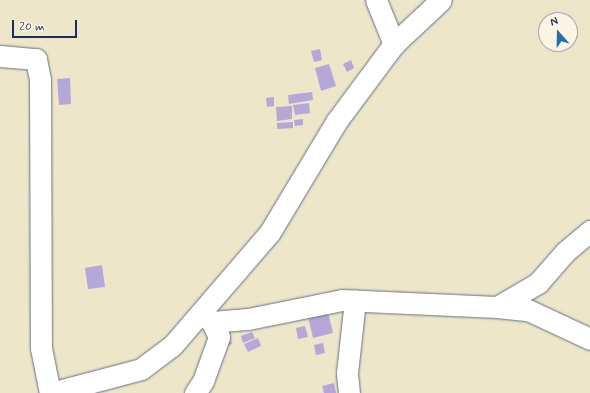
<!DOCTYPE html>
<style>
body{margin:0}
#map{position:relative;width:590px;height:393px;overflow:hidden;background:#ede6c8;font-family:Mynerve,sans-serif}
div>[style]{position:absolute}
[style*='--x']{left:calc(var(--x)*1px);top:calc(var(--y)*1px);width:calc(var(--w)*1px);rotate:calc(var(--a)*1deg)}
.building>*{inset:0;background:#b6a7d9}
.roads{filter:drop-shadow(0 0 1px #646f83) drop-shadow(0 0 1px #646f83)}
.minor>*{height:21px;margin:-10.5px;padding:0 10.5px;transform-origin:10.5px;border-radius:10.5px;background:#fff}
span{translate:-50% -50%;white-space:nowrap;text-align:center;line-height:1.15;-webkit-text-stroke:4px #fcf5e5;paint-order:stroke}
.north{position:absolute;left:538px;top:12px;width:40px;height:40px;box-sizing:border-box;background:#fcf5e5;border:1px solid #a2a6af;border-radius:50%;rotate:340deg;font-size:11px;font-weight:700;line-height:16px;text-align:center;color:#1b2f5e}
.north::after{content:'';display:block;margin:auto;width:14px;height:18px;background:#1f6fb2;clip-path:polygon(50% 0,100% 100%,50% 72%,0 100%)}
.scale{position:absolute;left:12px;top:20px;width:65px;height:18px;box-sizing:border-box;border:2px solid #1b2f5e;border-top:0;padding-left:5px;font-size:12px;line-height:14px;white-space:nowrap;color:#1b2f5e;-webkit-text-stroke:3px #fcf5e5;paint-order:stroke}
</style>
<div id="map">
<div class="building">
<div style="clip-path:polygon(320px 49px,322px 60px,314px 62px,311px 51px)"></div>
<div style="clip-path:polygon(351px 60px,354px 68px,347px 72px,343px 64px)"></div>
<div style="clip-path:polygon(329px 64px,336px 86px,321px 91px,315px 68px)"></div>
<div style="clip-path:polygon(70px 78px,71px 104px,59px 105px,57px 79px)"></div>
<div style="clip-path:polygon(312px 92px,313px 100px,289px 104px,288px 95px)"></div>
<div style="clip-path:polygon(274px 97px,274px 106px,267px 107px,266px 98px)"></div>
<div style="clip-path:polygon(309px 103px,310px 113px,295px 115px,293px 105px)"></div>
<div style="clip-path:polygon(292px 106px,292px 119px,277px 121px,276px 107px)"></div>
<div style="clip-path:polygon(303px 119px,303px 125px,295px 126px,294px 120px)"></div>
<div style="clip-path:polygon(293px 122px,293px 128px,277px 129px,277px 123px)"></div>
<div style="clip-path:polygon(102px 265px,105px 287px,88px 289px,85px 268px)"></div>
<div style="clip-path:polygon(328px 312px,333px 333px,313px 338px,308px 317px)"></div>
<div style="clip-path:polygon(305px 326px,308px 337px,298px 339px,296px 328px)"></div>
<div style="clip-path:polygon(252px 332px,255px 338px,243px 343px,241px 336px)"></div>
<div style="clip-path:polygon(230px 338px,232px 344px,227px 347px,224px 341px)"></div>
<div style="clip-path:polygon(258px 338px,261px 346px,248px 352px,244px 344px)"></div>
<div style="clip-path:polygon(323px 343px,325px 353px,316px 355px,314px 345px)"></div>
<div style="clip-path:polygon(334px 383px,336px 393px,324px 393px,322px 386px)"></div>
</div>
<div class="roads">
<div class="minor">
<div style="--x:376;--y:0;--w:48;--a:67.8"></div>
<div style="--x:0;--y:56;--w:36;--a:5"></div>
<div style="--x:36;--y:59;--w:20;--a:79"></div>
<div style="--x:40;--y:79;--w:269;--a:89.8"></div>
<div style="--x:41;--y:348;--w:46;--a:78.7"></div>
<div style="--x:497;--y:307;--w:31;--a:6"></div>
<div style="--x:528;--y:310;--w:68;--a:25.1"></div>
<div style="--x:201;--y:314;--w:14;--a:36"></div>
<div style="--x:212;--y:322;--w:36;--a:-5"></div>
<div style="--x:248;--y:319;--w:96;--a:-11.4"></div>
<div style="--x:342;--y:300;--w:155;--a:2.6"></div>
<div style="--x:497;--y:307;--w:48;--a:-30.3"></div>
<div style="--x:538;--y:283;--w:41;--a:-48.9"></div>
<div style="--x:565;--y:252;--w:33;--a:-40"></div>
<div style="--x:51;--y:393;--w:93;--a:-14.9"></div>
<div style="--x:141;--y:369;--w:39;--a:-37"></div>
<div style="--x:172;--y:346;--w:150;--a:-49.3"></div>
<div style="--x:270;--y:232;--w:128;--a:-59"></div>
<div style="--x:336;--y:122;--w:97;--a:-53.4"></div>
<div style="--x:394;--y:44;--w:64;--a:-43.1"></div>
<div style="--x:195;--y:393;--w:14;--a:-56"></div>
<div style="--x:203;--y:381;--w:47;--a:-70"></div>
<div style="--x:219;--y:337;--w:17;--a:-115"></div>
<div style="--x:349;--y:393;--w:20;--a:-96"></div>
<div style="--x:347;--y:373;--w:73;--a:-83.7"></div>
</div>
</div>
<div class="north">N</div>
<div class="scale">20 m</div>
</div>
